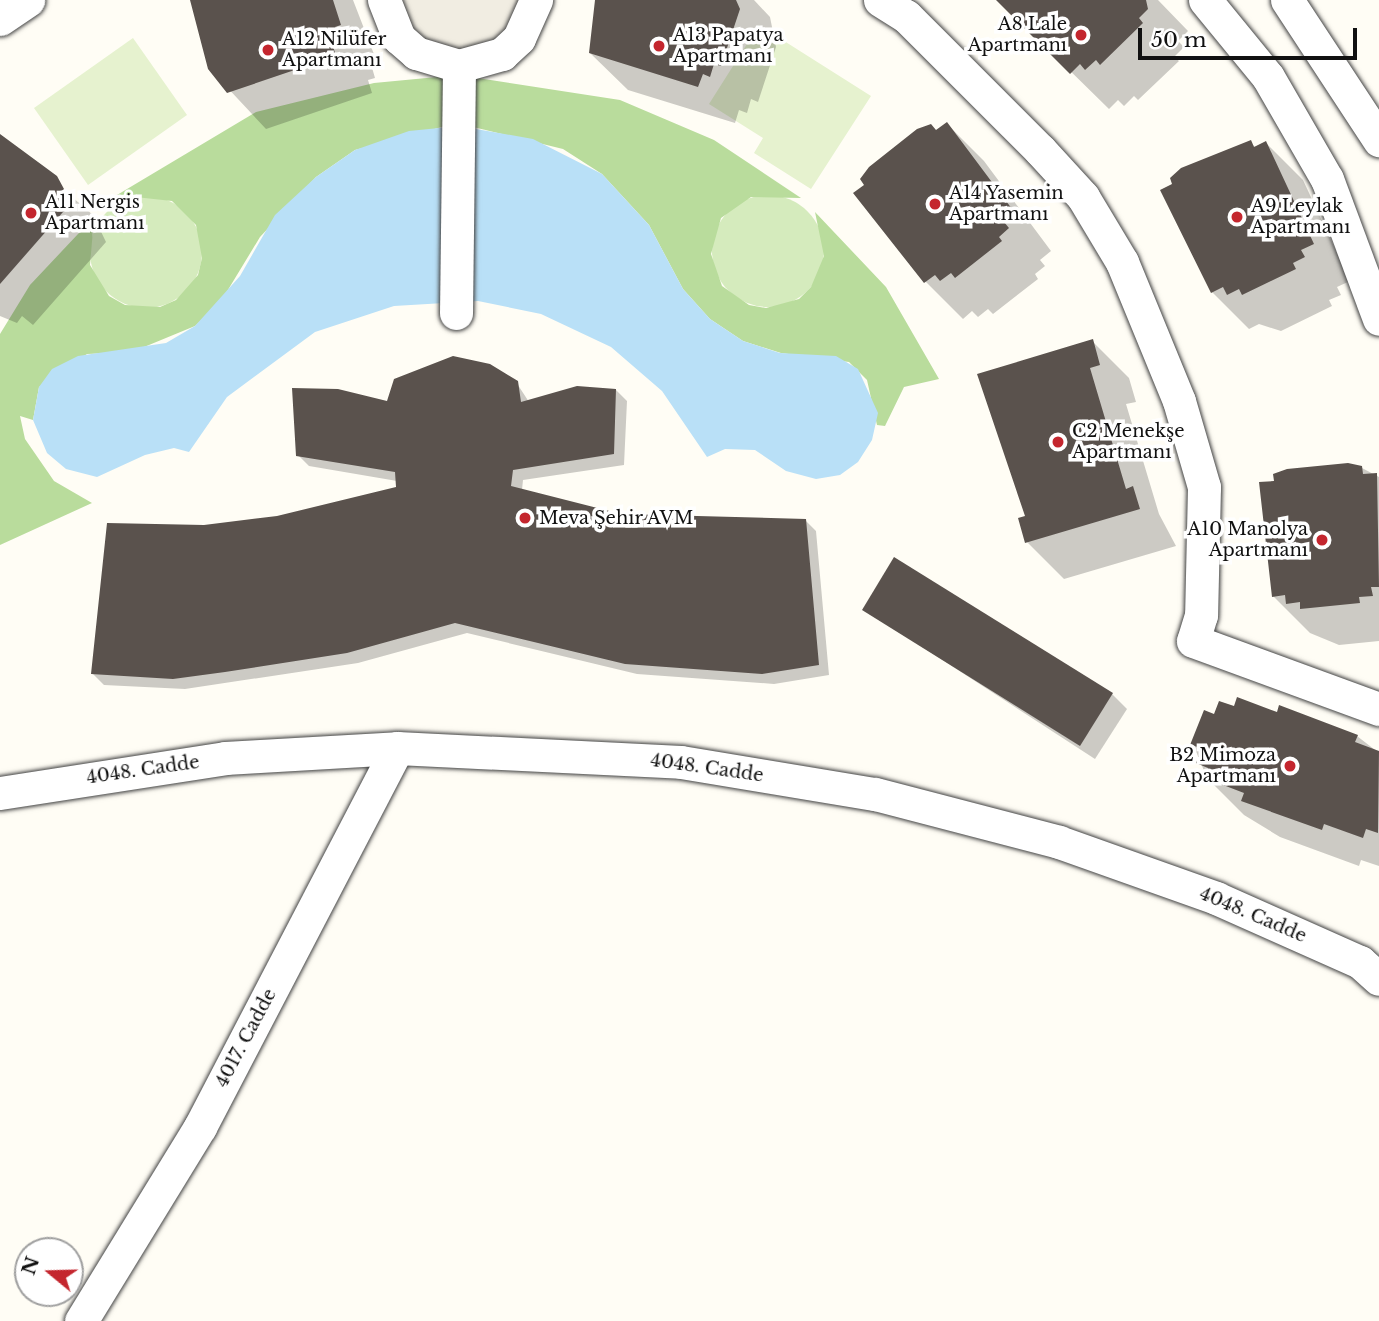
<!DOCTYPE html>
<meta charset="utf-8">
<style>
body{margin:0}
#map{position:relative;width:1379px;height:1321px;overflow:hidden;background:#fffdf5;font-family:"Libre Baskerville",serif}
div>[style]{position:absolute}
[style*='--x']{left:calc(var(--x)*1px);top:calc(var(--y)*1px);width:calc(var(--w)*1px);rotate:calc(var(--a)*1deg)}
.green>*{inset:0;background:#d5ebbd}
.round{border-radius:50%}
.forest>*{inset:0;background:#b9dc9c}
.pitch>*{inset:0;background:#e6f2cf}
.plaza>*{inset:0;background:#f1ede2}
.water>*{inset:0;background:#b9e0f7}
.shadow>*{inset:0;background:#0003}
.building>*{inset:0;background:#5a524d}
.roads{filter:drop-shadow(0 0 2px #444) drop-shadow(0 0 2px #444)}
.street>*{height:33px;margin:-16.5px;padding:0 16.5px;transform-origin:16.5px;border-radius:16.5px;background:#fff}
.dots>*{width:19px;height:19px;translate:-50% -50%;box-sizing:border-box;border:4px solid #fff;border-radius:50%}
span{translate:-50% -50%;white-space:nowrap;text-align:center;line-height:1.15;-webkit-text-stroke:7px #fff;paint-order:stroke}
.poi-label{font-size:18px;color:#111}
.right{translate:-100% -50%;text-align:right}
.left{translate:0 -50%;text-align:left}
.street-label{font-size:18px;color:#111}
.north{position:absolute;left:14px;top:1237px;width:70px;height:70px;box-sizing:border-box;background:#fff;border:2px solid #a0a0a0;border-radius:50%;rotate:289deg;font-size:19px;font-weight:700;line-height:28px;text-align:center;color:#111}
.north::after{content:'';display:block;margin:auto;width:24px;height:32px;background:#c4262e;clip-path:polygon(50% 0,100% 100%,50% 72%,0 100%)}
.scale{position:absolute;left:1138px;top:28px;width:219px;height:32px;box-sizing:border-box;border:4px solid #111;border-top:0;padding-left:9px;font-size:21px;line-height:24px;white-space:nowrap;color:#111;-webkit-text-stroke:5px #fff;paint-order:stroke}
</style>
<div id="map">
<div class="green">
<div class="round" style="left:712px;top:195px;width:112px;height:112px"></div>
<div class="round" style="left:90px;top:196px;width:112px;height:112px"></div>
</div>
<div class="forest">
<div style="clip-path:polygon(458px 75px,620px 100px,714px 140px,801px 198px,751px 197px,721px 218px,711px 254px,722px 286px,749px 305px,766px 308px,799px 299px,811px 287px,824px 256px,815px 212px,886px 287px,939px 379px,904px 387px,885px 426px,877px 425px,867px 380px,849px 362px,781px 353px,743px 341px,710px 319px,683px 289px,649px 225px,602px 174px,563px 149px,457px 123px,355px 150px,316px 177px,260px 237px,220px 303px,195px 326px,132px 352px,87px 354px,39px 387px,33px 420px,20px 416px,25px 439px,54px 481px,92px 503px,0 545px,0 334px,30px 285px,78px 234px,94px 218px,90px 265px,109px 296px,125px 305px,160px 307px,176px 300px,198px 275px,202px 258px,196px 225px,172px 201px,117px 195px,256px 112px,374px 83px)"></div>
</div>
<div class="pitch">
<div style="clip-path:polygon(759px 25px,871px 96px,811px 189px,754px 153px,763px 138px,709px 104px)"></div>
<div style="clip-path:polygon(133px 38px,187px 115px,88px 185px,34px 108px)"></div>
</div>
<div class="plaza">
<div style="clip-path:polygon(384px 0,536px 0,519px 38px,437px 63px)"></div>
</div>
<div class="water">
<div style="clip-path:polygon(459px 126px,533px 139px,602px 174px,649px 225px,683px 289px,710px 319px,743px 341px,780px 353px,836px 356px,858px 369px,878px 413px,872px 440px,858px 462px,840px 475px,816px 479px,786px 471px,755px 450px,725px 449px,707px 457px,662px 391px,611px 347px,541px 314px,478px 301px,394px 306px,315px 332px,227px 397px,189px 452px,174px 448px,145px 455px,97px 477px,66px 469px,47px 453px,33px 420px,39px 387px,52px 369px,78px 356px,166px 343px,195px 326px,240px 276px,275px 215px,316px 177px,355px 150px,409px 131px)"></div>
</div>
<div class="shadow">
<div style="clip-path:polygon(191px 0,353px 0,377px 62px,371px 64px,375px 78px,368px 80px,372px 93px,266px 129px,209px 68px)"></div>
<div style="clip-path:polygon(596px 0,754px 0,770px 17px,776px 47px,758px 102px,751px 99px,747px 113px,739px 110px,735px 123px,628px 90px,590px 53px)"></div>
<div style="clip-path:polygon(998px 0,1158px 0,1188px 31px,1178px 41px,1184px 47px,1174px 57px,1179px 61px,1138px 100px,1134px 96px,1124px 106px,1118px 100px,1109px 109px)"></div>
<div style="clip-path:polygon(947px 124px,984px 161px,1051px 251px,1040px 260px,1045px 266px,1035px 274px,1038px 279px,993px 314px,988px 309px,978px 317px,972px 311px,963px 319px,926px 282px,855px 194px)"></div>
<div style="clip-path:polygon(0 135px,93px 215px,106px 242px,33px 325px,22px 316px,17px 323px,0 316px)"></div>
<div style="clip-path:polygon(1250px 142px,1256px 148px,1266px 143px,1303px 180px,1350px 281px,1337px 287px,1341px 295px,1329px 300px,1332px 306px,1281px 331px,1259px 324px,1249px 329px,1212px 292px,1175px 185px,1182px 170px)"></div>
<div style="clip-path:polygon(1092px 341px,1129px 378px,1136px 402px,1126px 404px,1159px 514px,1176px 546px,1064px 579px,1027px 542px,1027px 517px)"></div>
<div style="clip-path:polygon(516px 382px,529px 402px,616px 390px,627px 401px,624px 465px,523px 480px,522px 490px,621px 516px,805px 520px,816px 531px,829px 675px,774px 684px,637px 674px,467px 633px,358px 663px,185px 689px,104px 685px,93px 674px,204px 526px,278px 518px,398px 488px,397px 481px,309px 466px,298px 455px,388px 403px)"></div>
<div style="clip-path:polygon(1362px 468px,1379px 477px,1379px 641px,1339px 645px,1310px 633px,1273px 596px)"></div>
<div style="clip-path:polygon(864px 609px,1112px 694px,1127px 709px,1095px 759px)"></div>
<div style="clip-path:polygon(1235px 708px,1357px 736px,1379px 753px,1379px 866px,1361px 860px,1359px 866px,1280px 837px,1244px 815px,1207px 778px,1193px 744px,1215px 716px)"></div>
</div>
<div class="building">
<div style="clip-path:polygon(190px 0,333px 0,341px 25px,335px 27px,339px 41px,332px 43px,336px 56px,227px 93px,208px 69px)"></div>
<div style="clip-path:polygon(595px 0,736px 0,740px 9px,721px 66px,714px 64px,710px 77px,703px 74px,698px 87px,589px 53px)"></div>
<div style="clip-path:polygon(996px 0,1146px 0,1148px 9px,1139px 18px,1143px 23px,1100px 65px,1096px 60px,1085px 70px,1080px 64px,1070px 74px)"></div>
<div style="clip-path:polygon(947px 122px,1015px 213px,1004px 222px,1009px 228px,999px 237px,1002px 241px,955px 278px,951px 273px,940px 281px,935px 275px,924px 283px,853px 193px,864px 185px,860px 179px,869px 167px,917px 129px,931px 124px,936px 130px)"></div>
<div style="clip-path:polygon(0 134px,57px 176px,64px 189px,59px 195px,70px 204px,0 284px)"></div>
<div style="clip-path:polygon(1251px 140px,1254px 147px,1266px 141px,1314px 244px,1301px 250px,1305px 257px,1293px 263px,1296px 269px,1242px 295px,1239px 289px,1227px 295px,1223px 287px,1211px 293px,1160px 190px,1172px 184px,1170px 178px,1181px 168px)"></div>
<div style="clip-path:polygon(1093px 339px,1100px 365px,1090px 368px,1126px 489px,1133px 486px,1140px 509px,1025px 543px,1018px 518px,1025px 516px,977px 374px)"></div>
<div style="clip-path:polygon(453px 356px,490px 364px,518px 381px,521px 402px,577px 386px,616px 389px,614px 454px,513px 470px,511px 486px,621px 514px,806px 519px,819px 665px,762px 674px,625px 664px,455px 623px,347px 653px,225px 672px,173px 679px,91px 674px,107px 523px,204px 525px,277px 516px,396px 487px,395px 472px,296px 456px,292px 388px,338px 389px,387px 401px,394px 379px)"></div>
<div style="clip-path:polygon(1348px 463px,1362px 466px,1363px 474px,1377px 473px,1379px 587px,1371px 587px,1373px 596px,1359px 597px,1360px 603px,1300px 609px,1300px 602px,1286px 604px,1285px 595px,1272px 597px,1259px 482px,1274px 481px,1273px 474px,1287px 469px)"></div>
<div style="clip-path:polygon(894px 557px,1113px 693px,1080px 746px,862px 610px)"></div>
<div style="clip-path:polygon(1237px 697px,1277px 712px,1279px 705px,1358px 735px,1355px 742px,1379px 751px,1378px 833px,1366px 829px,1363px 838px,1324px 824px,1322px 830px,1241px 801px,1244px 793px,1205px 778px,1208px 768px,1196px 763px,1202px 748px,1190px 745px,1204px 710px,1214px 714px,1219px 701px,1234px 706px)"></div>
</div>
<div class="roads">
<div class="street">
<div style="--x:384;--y:0;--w:41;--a:68.5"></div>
<div style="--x:399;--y:38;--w:23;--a:41"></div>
<div style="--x:416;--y:53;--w:45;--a:16.8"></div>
<div style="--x:459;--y:66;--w:45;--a:-15.6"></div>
<div style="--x:502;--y:54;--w:23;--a:-43"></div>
<div style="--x:519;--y:38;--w:42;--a:-65.9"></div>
<div style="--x:880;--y:0;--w:31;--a:32"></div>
<div style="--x:906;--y:16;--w:190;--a:45"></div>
<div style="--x:1040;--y:150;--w:64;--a:47.5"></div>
<div style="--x:1083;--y:197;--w:76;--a:59"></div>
<div style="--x:1122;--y:262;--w:150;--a:67.7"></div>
<div style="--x:1179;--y:401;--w:90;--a:73.8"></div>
<div style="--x:1204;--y:487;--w:128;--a:91.3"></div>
<div style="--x:1201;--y:615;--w:27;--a:107"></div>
<div style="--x:1193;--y:641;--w:198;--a:20.1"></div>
<div style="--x:1205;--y:0;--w:99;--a:50.7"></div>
<div style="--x:1268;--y:77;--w:118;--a:60"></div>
<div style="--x:1327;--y:179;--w:149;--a:69.6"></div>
<div style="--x:1287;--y:0;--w:168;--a:56.7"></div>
<div style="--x:0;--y:19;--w:34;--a:-34"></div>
<div style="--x:456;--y:313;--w:247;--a:-89.3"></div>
<div style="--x:0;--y:793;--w:228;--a:-8.8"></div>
<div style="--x:225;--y:758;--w:172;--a:-3.3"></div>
<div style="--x:397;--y:748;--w:284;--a:2.8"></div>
<div style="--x:681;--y:762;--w:197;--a:9.4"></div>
<div style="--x:875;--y:794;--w:190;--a:14.6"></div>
<div style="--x:1059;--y:842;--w:167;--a:19.6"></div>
<div style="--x:1216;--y:898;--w:158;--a:24"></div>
<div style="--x:1360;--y:962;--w:25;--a:42"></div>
<div style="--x:81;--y:1321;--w:228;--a:-58.5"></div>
<div style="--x:200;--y:1127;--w:427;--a:-62.5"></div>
</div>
</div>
<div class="dots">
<div style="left:1081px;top:35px;background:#c4262e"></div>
<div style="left:659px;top:46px;background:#c4262e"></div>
<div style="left:268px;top:50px;background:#c4262e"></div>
<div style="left:935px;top:204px;background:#c4262e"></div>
<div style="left:31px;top:213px;background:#c4262e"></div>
<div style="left:1237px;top:217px;background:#c4262e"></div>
<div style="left:1058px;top:442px;background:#c4262e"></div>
<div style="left:525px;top:518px;background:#c4262e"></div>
<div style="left:1322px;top:540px;background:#c4262e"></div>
<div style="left:1290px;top:766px;background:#c4262e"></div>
</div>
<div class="poi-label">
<span class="right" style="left:1067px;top:35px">A8 Lale<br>Apartmanı</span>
<span class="left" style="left:673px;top:46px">A13 Papatya<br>Apartmanı</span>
<span class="left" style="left:282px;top:50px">A12 Nilüfer<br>Apartmanı</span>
<span class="left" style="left:949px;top:204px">A14 Yasemin<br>Apartmanı</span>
<span class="left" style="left:45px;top:213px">A11 Nergis<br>Apartmanı</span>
<span class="left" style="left:1251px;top:217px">A9 Leylak<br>Apartmanı</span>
<span class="left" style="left:1072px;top:442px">C2 Menekşe<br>Apartmanı</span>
<span class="left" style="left:539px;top:518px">Meva Şehir AVM</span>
<span class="right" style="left:1308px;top:540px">A10 Manolya<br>Apartmanı</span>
<span class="right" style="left:1276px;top:766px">B2 Mimoza<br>Apartmanı</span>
</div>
<div class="street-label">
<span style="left:707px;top:768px;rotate:8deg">4048. Cadde</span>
<span style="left:143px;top:770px;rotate:-8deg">4048. Cadde</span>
<span style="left:1253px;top:915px;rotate:23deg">4048. Cadde</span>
<span style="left:246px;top:1038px;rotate:-62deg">4017. Cadde</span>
</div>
<div class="north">N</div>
<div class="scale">50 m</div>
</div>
